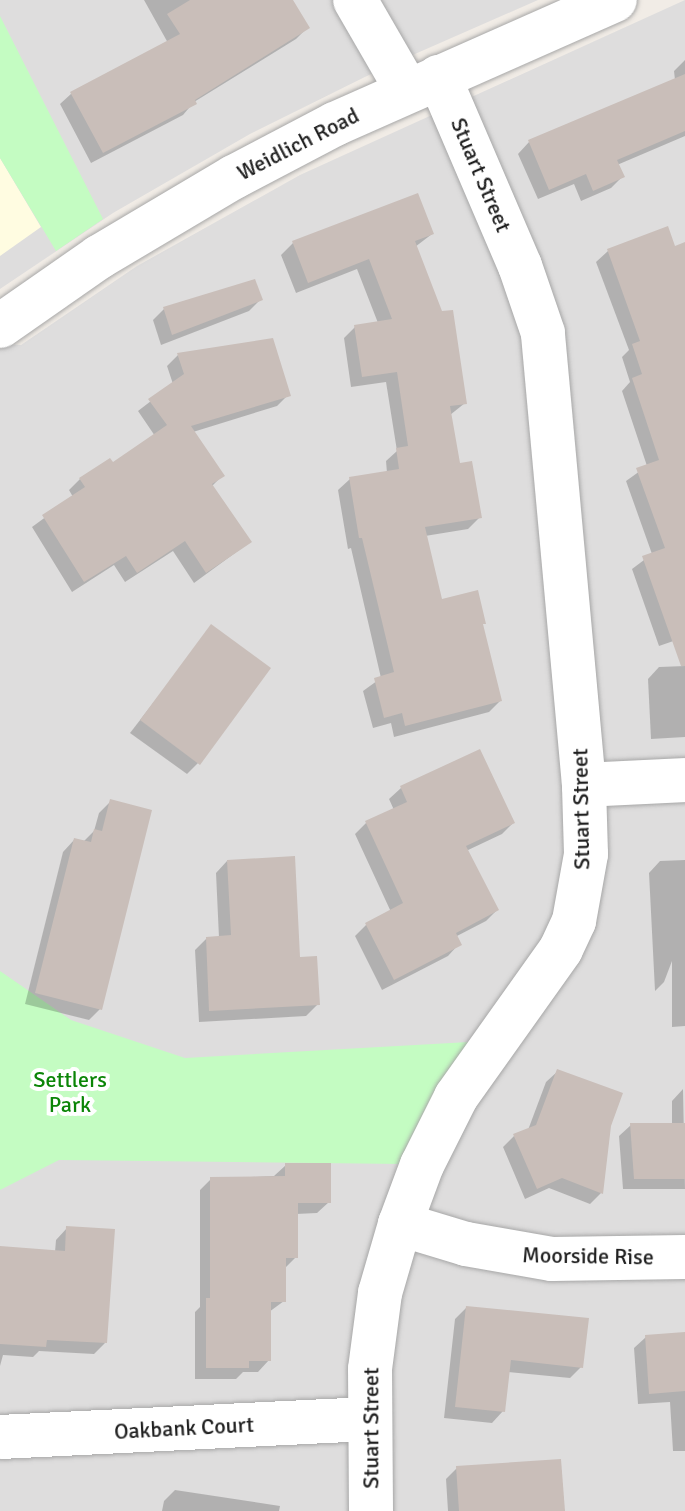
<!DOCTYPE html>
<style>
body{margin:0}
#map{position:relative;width:685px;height:1511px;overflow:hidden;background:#f1ece6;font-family:Signika,sans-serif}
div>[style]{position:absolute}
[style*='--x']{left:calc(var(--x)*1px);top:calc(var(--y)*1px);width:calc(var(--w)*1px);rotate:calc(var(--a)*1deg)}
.residential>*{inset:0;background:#dedddd}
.education>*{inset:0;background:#fffce1}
.park>*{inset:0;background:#c4fcc2}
.shadow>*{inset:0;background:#0003}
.building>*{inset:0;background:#c9beb9}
.roads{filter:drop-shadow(0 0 2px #a7a7a7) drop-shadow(0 0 2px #a7a7a7)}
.minor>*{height:44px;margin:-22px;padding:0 22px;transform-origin:22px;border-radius:22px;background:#fff}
span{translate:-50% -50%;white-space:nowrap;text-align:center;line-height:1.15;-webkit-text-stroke:8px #fff;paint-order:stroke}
.street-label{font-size:22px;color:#202020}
.park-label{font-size:22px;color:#0b8507}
</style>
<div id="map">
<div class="residential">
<div style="clip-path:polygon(0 0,538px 0,383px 68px,250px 134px,113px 213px,0 289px)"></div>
<div style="clip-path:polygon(685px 0,685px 1511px,0 1511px,0 349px,7px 344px,21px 345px,137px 266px,300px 175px)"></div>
</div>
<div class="education">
<div style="clip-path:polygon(0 158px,41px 227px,0 256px)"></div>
</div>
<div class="park">
<div style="clip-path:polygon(0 16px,103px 219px,56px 251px,0 158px)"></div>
<div style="clip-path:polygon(0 971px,71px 1020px,185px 1058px,469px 1042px,403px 1164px,59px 1160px,0 1190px)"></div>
</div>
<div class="shadow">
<div style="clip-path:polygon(144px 0,290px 0,308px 27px,296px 39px,194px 102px,183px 115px,91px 163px,60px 104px,72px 93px,168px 43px)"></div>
<div style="clip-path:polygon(685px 60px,685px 136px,617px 165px,622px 177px,611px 188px,581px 201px,574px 184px,538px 199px,518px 154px,529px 142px,675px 80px,674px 71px)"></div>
<div style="clip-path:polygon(417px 196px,432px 234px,415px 247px,465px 403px,450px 415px,458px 465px,480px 517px,468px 529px,425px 536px,441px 601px,481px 626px,500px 701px,489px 712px,394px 737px,391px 723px,373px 728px,363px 691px,381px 678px,351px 548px,348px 549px,338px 490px,350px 479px,387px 473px,386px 461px,397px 451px,386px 382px,351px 387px,344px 338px,355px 327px,378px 323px,357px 269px,296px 293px,281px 255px,293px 243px)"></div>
<div style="clip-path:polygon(685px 244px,685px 637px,659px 646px,632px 569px,652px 554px,626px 481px,647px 466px,622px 391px,630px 382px,622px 357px,629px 350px,596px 262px,608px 251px,674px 248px)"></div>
<div style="clip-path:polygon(260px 300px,249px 311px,161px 345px,153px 320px,164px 309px)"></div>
<div style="clip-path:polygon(178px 355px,288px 395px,277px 406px,193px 432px,222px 476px,212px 486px,250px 542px,194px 583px,173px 551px,125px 582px,114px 565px,72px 592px,32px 527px,73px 497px,69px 490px,80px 479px,112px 465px,155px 436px,138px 411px,173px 384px,167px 366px)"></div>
<div style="clip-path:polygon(212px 627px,198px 763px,187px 774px,130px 733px)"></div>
<div style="clip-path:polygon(685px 666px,685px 737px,651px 739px,648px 679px,659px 667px)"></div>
<div style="clip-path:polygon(479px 752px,513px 823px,502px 834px,466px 851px,497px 910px,486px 921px,455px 937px,459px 944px,448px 956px,382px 990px,355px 936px,366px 925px,391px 912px,355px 834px,367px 822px,394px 810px,389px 799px,401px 788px)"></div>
<div style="clip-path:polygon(110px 802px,100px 1009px,89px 1020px,25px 1004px,63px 852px,74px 840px,83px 842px,94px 831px,99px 813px)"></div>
<div style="clip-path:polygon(685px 860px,685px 1026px,672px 1027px,672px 961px,664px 982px,655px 991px,649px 873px,660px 861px)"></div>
<div style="clip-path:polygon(227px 861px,298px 959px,318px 1004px,306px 1016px,199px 1022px,195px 950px,207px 938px,219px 938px,216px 873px)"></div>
<div style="clip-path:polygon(558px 1071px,609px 1126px,601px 1193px,590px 1204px,549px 1188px,525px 1199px,503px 1147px,514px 1136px,528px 1130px,546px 1082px)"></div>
<div style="clip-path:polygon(683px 1089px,685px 1189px,623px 1189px,619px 1136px,631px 1125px,672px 1125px,672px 1101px)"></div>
<div style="clip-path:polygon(286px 1165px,329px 1202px,317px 1213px,296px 1214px,296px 1257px,284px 1269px,284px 1301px,269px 1312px,269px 1360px,258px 1372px,243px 1372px,236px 1379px,195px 1379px,195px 1312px,200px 1307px,200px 1190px,211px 1179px,274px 1176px)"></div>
<div style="clip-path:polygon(67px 1228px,105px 1343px,94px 1354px,39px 1351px,33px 1357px,3px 1355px,0 1366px,0 1248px,55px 1252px,56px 1240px)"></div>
<div style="clip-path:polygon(466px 1308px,581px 1367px,570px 1378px,507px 1372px,503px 1411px,492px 1423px,444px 1418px,455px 1319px)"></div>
<div style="clip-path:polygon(685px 1334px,685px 1451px,673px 1451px,670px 1402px,638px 1404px,634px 1348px,646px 1337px)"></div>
<div style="clip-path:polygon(457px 1468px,563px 1511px,448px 1511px,446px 1479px)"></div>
<div style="clip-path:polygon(175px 1490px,280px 1506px,279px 1511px,162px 1511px,164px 1501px)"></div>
</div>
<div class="building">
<div style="clip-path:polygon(190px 0,293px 0,310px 28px,195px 100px,197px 104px,103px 153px,70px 92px,180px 34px,167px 14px)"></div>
<div style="clip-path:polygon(685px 74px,685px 131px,617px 160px,625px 177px,593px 191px,586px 174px,549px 190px,528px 140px)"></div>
<div style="clip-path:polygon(418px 193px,434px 234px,415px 241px,442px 311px,453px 310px,467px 404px,450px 406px,460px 463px,472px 461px,482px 518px,425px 527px,442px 599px,478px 590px,486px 624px,483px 624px,502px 701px,405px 726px,402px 713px,384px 718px,374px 678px,394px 672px,362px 538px,359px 538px,349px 477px,399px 469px,396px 448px,408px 446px,397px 372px,362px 377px,354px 325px,392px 319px,369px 259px,308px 283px,292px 241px)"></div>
<div style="clip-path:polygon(668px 226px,675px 246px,685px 242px,685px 666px,681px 666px,642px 556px,665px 548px,636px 468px,659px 460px,632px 378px,642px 374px,632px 344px,640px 341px,607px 249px)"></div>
<div style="clip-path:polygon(255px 279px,263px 300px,172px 335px,163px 307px)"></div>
<div style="clip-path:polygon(273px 338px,291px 396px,191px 426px,225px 476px,212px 484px,252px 542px,206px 573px,185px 541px,137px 573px,126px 556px,84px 582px,42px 515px,85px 487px,79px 478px,110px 458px,113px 462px,167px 425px,148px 399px,184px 374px,177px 353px)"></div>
<div style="clip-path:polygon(211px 624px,271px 668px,200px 765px,140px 720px)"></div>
<div style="clip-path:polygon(480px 749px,515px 823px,466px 846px,499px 910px,456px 933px,462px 945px,394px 980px,365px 923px,403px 903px,365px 821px,407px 802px,400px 786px)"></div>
<div style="clip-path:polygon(110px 799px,152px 810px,102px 1010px,35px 993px,74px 838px,91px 842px,94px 829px,102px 831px)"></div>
<div style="clip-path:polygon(295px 856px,300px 957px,317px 956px,320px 1005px,209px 1011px,206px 937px,231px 935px,227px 860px)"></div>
<div style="clip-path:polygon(557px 1069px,623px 1093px,611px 1126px,603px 1194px,562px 1178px,537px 1189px,513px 1134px,536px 1125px)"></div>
<div style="clip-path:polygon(630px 1123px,685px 1123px,685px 1179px,634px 1179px)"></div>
<div style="clip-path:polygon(285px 1163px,331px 1163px,331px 1203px,298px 1203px,298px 1258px,286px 1258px,286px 1302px,271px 1302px,271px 1361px,249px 1361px,249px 1368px,206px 1368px,206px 1298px,210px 1298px,210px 1177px,285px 1176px)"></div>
<div style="clip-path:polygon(66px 1226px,115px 1229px,107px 1343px,47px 1340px,46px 1347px,0 1344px,0 1246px,65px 1251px)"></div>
<div style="clip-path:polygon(466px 1306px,589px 1318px,583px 1368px,511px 1360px,505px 1412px,455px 1407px)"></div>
<div style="clip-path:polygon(685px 1332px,685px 1391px,649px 1394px,645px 1335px)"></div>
<div style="clip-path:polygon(561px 1459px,565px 1511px,459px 1511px,456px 1466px)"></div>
</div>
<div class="roads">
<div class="minor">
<div style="--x:355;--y:0;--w:104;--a:60"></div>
<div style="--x:0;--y:326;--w:121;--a:-34.9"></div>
<div style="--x:99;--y:257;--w:157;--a:-30.7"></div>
<div style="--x:234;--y:177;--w:114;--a:-27.7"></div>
<div style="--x:335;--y:124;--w:306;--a:-23.9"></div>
<div style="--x:584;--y:785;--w:101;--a:-2.8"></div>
<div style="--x:400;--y:1224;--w:69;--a:16.9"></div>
<div style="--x:466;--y:1244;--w:87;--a:9.9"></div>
<div style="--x:552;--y:1259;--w:133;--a:-0.9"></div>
<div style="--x:0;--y:1437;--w:369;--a:-2.8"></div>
<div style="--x:371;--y:1511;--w:142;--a:-90.4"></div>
<div style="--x:370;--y:1369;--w:77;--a:-82.5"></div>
<div style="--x:380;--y:1293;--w:72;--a:-73.8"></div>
<div style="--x:400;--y:1224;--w:63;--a:-69.6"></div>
<div style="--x:422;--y:1165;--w:76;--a:-63.4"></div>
<div style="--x:456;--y:1097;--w:181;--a:-54.6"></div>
<div style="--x:561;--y:949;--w:31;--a:-65"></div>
<div style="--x:574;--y:921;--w:68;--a:-79.8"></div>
<div style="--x:586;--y:854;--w:69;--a:-91.7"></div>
<div style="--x:584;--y:785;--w:454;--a:-95.2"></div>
<div style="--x:543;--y:333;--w:71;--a:-108.9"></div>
<div style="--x:520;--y:266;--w:206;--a:-113.2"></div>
</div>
</div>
<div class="street-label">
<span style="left:298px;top:144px;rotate:-27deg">Weidlich Road</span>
<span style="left:481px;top:175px;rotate:67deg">Stuart Street</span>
<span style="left:581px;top:809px;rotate:-91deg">Stuart Street</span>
<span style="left:588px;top:1256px;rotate:1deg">Moorside Rise</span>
<span style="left:184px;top:1428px;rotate:-3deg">Oakbank Court</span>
<span style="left:371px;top:1428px;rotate:-90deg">Stuart Street</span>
</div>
<div class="park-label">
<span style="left:70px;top:1092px">Settlers<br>Park</span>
</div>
</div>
